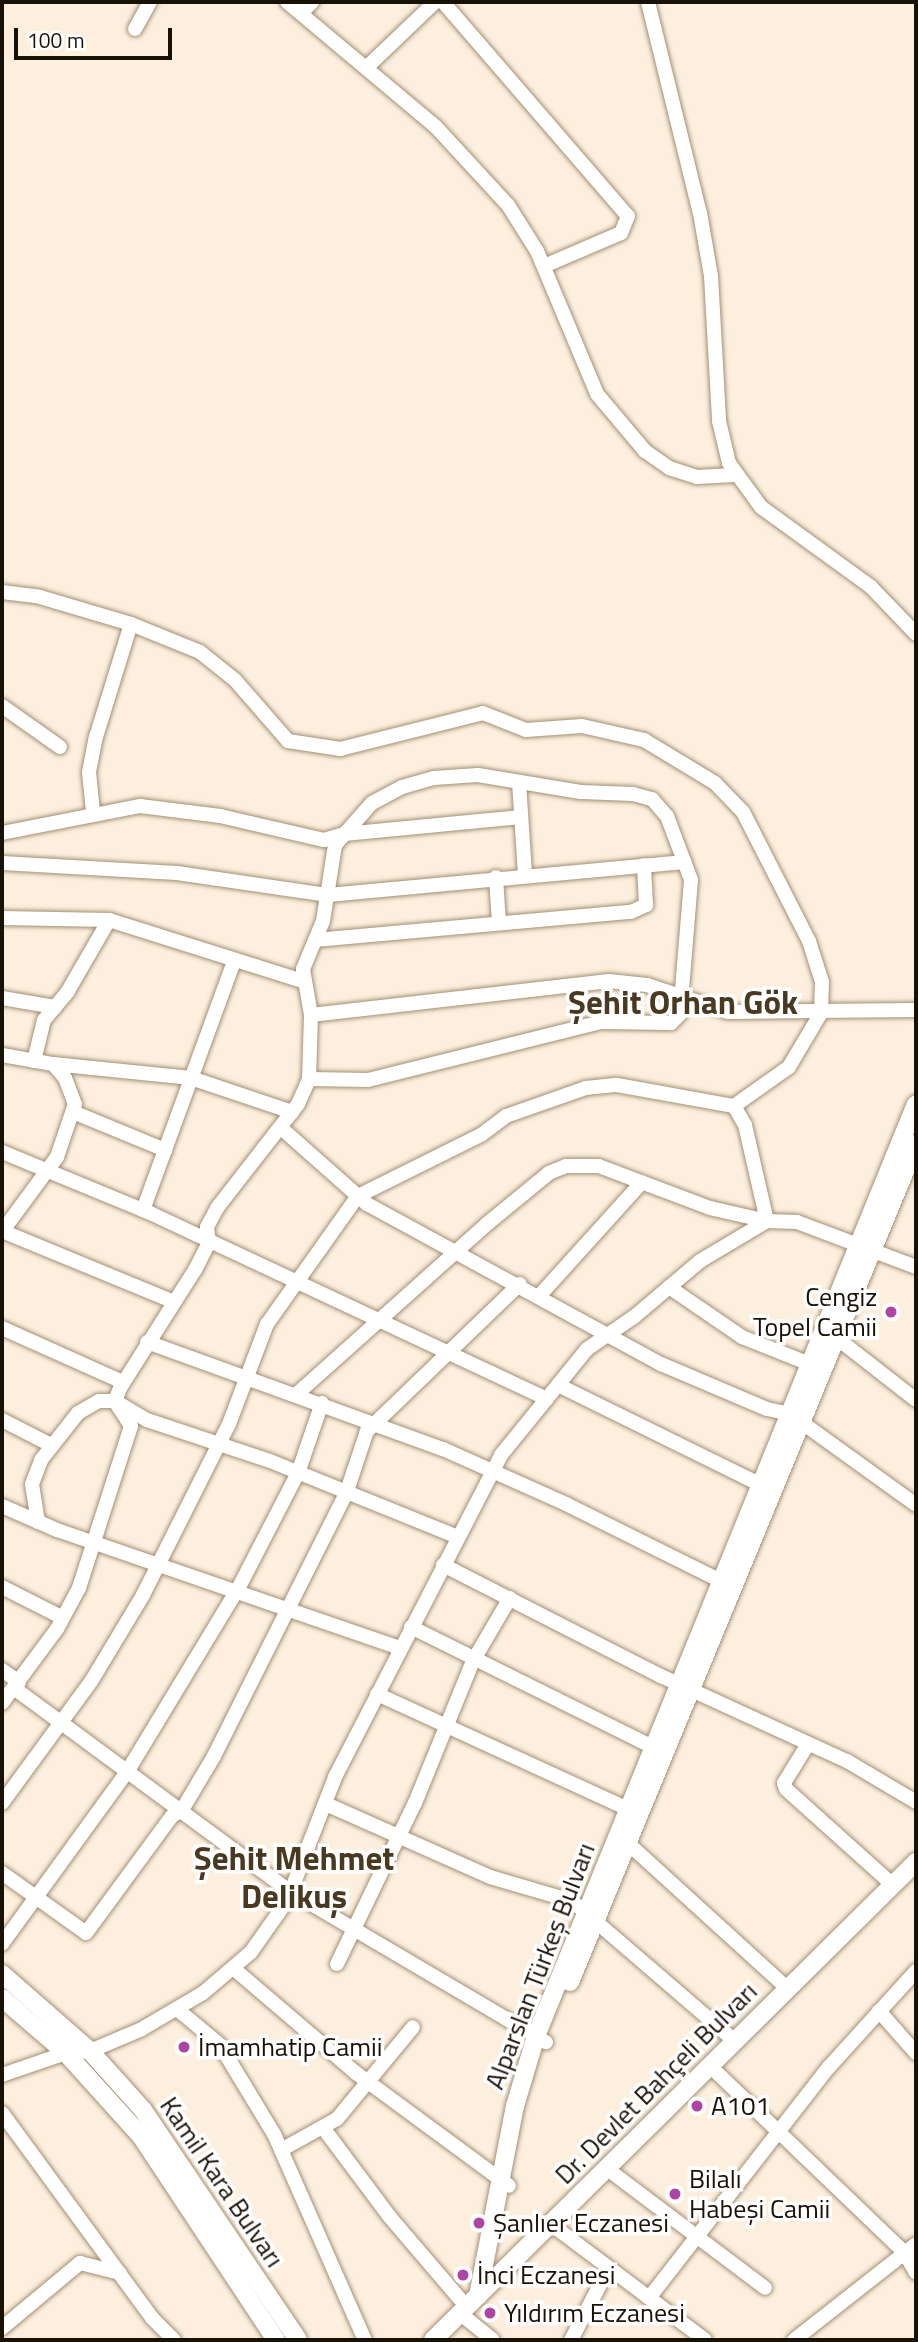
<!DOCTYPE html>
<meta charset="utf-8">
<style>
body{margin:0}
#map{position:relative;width:918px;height:2342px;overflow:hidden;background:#fcefde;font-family:"Titillium Web",sans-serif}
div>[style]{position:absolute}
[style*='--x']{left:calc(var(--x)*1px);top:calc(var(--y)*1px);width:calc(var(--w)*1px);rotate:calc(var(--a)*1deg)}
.roads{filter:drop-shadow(0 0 2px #a39074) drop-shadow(0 0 2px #a39074)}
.minor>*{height:14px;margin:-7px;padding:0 7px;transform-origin:7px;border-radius:7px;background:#fff}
.major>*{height:18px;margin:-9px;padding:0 9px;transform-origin:9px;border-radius:9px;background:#fff}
.dots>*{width:19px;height:19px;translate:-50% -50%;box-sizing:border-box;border:4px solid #fff;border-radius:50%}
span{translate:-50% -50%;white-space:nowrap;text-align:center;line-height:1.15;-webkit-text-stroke:7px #fff;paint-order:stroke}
.poi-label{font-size:26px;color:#181106}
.right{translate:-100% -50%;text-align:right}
.left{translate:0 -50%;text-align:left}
.street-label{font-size:26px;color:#181106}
.district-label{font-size:33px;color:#493920;font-weight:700}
.frame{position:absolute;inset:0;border:4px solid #181106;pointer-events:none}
.scale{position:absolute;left:14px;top:28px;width:158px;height:32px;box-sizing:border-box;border:4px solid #181106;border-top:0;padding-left:9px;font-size:21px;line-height:24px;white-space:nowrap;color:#181106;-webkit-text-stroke:5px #fff;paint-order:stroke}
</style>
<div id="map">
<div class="roads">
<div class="minor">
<div style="--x:287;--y:2;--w:194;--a:40"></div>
<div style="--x:436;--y:127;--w:106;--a:47.3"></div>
<div style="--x:508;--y:205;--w:54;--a:57.8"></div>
<div style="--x:537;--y:251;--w:155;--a:67.2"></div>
<div style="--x:597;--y:394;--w:75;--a:49.9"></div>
<div style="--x:645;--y:451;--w:29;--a:35"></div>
<div style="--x:669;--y:468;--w:29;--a:18"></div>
<div style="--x:697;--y:477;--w:37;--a:-3"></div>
<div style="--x:443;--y:2;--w:283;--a:49.2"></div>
<div style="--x:628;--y:216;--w:18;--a:112"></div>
<div style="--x:621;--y:233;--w:84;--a:156.8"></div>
<div style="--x:648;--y:2;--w:217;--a:76.2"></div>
<div style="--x:700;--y:213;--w:64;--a:80.1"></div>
<div style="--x:711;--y:276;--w:145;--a:86.8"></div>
<div style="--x:719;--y:421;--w:43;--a:76.6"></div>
<div style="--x:729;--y:463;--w:54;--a:54"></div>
<div style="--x:761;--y:507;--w:136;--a:36"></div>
<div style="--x:871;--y:587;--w:65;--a:46.2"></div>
<div style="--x:301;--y:13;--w:16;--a:-45"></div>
<div style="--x:135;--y:29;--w:31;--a:-61"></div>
<div style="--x:367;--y:67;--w:94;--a:-43.7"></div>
<div style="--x:2;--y:592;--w:38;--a:7"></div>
<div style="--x:40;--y:597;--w:95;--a:16.5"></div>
<div style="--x:131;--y:624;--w:74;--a:22.1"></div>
<div style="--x:200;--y:652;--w:45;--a:38.7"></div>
<div style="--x:235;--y:680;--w:81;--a:49"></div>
<div style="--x:288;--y:741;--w:53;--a:8.7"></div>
<div style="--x:340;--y:749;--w:147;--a:-14.1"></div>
<div style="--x:483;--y:713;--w:46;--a:21.6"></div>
<div style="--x:526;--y:730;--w:56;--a:-4.1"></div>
<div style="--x:582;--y:726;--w:64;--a:12.7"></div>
<div style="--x:644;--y:740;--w:83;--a:31.2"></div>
<div style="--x:715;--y:783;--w:40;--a:46"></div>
<div style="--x:743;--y:812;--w:145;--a:62.9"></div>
<div style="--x:809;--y:941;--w:43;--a:72.4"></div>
<div style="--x:822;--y:982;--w:31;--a:92"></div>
<div style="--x:821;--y:1013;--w:63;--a:120.7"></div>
<div style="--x:789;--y:1067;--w:67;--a:144.7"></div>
<div style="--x:734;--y:1106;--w:22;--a:60"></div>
<div style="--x:745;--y:1125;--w:98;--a:77.1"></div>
<div style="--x:767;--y:1221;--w:58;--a:-167.2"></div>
<div style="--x:710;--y:1208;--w:119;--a:-159.3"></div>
<div style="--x:599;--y:1166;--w:33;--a:180"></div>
<div style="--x:566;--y:1166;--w:18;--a:158"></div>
<div style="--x:549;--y:1173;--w:80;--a:140.6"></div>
<div style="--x:487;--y:1224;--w:256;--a:138.2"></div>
<div style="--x:2;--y:706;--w:71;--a:35.3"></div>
<div style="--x:519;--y:782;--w:92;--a:86.3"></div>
<div style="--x:93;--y:812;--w:40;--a:-95.7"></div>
<div style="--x:89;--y:772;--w:36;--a:-79"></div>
<div style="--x:96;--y:737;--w:118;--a:-72.8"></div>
<div style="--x:2;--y:833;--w:141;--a:-11.1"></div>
<div style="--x:140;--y:806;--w:81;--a:7.1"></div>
<div style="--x:220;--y:816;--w:107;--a:13"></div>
<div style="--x:324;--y:840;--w:21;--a:-17"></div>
<div style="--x:344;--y:834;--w:178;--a:-5.5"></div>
<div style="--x:2;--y:863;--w:175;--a:3.3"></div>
<div style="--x:177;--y:873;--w:153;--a:8.3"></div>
<div style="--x:328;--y:895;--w:358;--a:-5.3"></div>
<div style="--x:496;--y:877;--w:46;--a:86.3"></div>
<div style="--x:2;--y:918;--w:107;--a:1.1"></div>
<div style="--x:109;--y:920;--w:203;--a:17.5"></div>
<div style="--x:315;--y:940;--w:317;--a:-5.1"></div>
<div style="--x:631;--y:912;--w:17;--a:-25"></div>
<div style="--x:646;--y:905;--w:40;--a:-92.9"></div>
<div style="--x:2;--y:998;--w:54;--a:9.6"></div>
<div style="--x:311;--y:1015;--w:300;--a:-6.5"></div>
<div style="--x:609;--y:981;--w:38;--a:6"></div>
<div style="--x:647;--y:985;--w:85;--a:18.4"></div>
<div style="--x:728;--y:1012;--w:188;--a:-0.6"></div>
<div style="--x:2;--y:1055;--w:52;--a:10"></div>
<div style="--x:53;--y:1064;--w:18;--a:49"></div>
<div style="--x:65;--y:1078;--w:28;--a:69"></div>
<div style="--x:75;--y:1104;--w:56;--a:108.8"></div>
<div style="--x:57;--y:1157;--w:93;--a:126.3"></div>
<div style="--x:34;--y:1061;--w:42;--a:-76.3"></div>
<div style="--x:44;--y:1020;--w:38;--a:-50"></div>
<div style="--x:68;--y:991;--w:82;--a:-60"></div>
<div style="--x:53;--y:1064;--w:139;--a:5.8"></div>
<div style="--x:191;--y:1078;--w:107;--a:18.6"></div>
<div style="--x:73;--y:1112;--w:100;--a:22.4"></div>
<div style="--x:281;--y:1128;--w:115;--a:41.5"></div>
<div style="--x:367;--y:1204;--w:335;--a:28.6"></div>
<div style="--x:661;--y:1364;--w:115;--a:23"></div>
<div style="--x:767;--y:1409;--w:24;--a:12"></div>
<div style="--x:790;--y:1414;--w:155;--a:35.8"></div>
<div style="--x:2;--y:1152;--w:160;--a:22.4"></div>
<div style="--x:150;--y:1213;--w:438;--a:25.1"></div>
<div style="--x:143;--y:1210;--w:265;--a:-69.9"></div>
<div style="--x:2;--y:1231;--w:186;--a:22.4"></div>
<div style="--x:669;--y:1287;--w:88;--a:34.4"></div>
<div style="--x:742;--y:1337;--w:73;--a:21.7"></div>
<div style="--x:540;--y:1295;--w:152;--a:-47.9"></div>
<div style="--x:2;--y:1328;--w:133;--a:24.1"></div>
<div style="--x:829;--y:1332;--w:110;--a:38"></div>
<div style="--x:147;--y:1342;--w:315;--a:19.9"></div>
<div style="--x:443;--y:1449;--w:135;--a:24.1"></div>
<div style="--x:566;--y:1504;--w:182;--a:26.4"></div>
<div style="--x:558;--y:1385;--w:233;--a:26.2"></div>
<div style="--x:2;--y:1420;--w:55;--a:27"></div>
<div style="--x:2;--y:1506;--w:60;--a:23.6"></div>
<div style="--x:57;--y:1530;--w:363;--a:19"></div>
<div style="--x:38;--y:1522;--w:38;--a:-99"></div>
<div style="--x:32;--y:1484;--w:26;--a:-69"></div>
<div style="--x:41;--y:1460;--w:60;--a:-51.8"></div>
<div style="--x:78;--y:1413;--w:24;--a:-30"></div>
<div style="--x:99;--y:1401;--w:16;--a:0"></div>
<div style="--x:115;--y:1401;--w:37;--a:31"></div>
<div style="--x:147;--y:1420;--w:130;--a:18.4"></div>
<div style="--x:270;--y:1461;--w:203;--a:22"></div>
<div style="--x:443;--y:1565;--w:245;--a:27"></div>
<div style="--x:661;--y:1676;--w:205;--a:24.6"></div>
<div style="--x:847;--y:1761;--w:80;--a:30.7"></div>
<div style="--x:2;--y:1587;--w:68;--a:26.9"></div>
<div style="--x:411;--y:1627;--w:270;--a:26.4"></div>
<div style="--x:2;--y:1670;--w:21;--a:35"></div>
<div style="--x:14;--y:1688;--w:344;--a:36.4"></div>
<div style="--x:291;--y:1892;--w:296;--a:30.5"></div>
<div style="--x:377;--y:1694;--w:274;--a:24.6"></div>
<div style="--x:2;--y:1703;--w:92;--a:-53.4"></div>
<div style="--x:57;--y:1629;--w:47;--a:-61.8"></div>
<div style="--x:79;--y:1588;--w:170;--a:-72.2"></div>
<div style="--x:131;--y:1426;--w:30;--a:-123"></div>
<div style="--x:115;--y:1401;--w:14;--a:-69"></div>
<div style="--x:120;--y:1388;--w:140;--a:-57.6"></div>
<div style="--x:195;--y:1270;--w:31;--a:-63"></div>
<div style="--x:209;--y:1242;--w:15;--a:-98"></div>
<div style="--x:207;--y:1227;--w:21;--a:-62"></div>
<div style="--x:217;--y:1208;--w:132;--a:-52.1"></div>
<div style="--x:298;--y:1104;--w:27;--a:-66"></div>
<div style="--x:309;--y:1079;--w:64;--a:-88.2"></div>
<div style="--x:311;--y:1015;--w:47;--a:-99.9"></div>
<div style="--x:303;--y:969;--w:52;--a:-67.4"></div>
<div style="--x:323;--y:921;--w:77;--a:-81"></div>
<div style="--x:335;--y:845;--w:56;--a:-48.6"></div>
<div style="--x:372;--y:803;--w:34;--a:-28"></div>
<div style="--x:402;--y:787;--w:33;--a:-16"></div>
<div style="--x:434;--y:778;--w:44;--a:-3.9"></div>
<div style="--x:478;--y:775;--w:104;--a:9.4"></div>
<div style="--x:581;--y:792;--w:52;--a:2.2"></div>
<div style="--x:633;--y:794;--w:20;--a:15"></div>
<div style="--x:652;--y:799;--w:23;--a:49"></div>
<div style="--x:667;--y:816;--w:68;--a:69.4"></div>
<div style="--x:691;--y:880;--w:134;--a:94.7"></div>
<div style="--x:680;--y:1014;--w:13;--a:135"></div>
<div style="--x:671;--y:1023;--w:70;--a:-179.2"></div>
<div style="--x:601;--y:1022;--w:240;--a:166"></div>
<div style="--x:368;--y:1080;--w:59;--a:-179"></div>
<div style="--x:808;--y:1744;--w:46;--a:121.6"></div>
<div style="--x:784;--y:1783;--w:6;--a:72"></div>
<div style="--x:786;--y:1789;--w:144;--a:41.9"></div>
<div style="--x:2;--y:1803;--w:152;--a:-53.8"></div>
<div style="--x:92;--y:1680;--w:99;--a:-59"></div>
<div style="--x:143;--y:1595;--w:191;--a:-63.3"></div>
<div style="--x:229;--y:1424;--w:107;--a:-69.2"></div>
<div style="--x:267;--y:1324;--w:157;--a:-54.6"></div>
<div style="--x:358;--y:1196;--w:137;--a:-26.4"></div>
<div style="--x:481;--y:1135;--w:31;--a:-37"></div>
<div style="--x:506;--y:1116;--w:85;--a:-19.3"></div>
<div style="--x:586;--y:1088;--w:31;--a:-6"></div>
<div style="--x:617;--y:1085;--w:119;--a:10.2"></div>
<div style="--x:326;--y:1804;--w:180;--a:24"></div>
<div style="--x:490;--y:1877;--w:85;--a:16.3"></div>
<div style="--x:572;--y:1901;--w:215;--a:40.7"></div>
<div style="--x:621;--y:1837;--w:226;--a:42.3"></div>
<div style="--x:2;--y:1873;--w:103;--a:35.5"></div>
<div style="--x:86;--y:1933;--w:145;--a:-53.7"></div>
<div style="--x:172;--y:1816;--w:12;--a:-31"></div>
<div style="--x:182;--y:1810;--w:63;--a:-59.3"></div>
<div style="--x:214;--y:1756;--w:293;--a:-63.3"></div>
<div style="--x:346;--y:1494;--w:66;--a:-71.6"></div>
<div style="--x:367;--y:1431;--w:212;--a:-43.9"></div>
<div style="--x:2;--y:1944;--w:213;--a:-54"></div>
<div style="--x:127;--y:1772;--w:214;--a:-58.8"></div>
<div style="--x:238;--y:1589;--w:131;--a:-62.7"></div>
<div style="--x:298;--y:1473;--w:74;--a:-71.1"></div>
<div style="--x:337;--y:1964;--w:179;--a:-64.2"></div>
<div style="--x:415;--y:1803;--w:153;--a:-67.8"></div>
<div style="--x:473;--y:1661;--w:73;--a:-59.6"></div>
<div style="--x:233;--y:1968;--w:162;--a:40.5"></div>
<div style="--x:356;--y:2073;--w:190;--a:36.4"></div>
<div style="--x:177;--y:2009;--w:56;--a:39.9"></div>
<div style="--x:220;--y:2045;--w:104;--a:58.8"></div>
<div style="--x:274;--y:2134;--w:225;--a:66.2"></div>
<div style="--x:879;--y:2011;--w:56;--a:48.6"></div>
<div style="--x:711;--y:2067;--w:267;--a:43.8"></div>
<div style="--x:904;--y:2252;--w:24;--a:60"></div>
<div style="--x:2;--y:2075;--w:68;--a:-19"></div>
<div style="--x:66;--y:2053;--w:24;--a:-5"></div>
<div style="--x:90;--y:2051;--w:54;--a:-22.8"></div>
<div style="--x:140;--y:2030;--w:73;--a:-30.4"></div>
<div style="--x:203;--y:1993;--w:63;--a:-40.5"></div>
<div style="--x:251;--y:1952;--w:62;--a:-54.8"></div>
<div style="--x:287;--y:1901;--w:133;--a:-68.8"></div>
<div style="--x:335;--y:1777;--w:362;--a:-62.7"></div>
<div style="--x:501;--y:1455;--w:136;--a:-50.9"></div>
<div style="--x:587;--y:1349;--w:58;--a:-34.5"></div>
<div style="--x:635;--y:1316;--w:85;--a:-40.2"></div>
<div style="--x:700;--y:1261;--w:78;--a:-30.8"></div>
<div style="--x:767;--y:1221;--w:30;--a:2"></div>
<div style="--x:797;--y:1222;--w:127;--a:20.7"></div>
<div style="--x:2;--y:2113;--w:254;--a:53.8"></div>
<div style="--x:152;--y:2318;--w:31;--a:45"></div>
<div style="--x:324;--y:2129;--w:109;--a:53.2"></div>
<div style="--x:389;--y:2216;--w:109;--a:49.5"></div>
<div style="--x:281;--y:2150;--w:64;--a:-29"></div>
<div style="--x:337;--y:2119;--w:119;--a:-50.4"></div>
<div style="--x:606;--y:2168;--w:199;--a:37"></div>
<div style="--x:552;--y:2225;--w:191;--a:36.9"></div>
<div style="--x:649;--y:2298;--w:293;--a:-52.1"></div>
<div style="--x:829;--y:2067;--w:130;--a:-47.8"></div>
<div style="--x:467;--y:2319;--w:33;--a:39"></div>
<div style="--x:2;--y:2328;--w:102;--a:-39.8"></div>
<div style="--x:80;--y:2263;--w:41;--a:14"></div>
<div style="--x:571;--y:2340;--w:81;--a:-62.2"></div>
<div style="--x:794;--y:2340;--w:155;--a:-38.2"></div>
</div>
<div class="major">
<div style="--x:2;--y:1974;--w:117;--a:41.2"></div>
<div style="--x:90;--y:2051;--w:79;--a:48.1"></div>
<div style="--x:143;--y:2110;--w:277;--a:56"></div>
<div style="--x:570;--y:1982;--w:907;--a:-67.56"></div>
<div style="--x:2;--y:1998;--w:84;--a:40.7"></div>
<div style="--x:66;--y:2053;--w:112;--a:47.9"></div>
<div style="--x:141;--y:2136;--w:245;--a:56.5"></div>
<div style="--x:478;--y:2296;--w:194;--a:-79"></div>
<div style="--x:515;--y:2106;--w:73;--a:-73.3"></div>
<div style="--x:536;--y:2036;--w:1006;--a:-67.82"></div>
<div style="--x:433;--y:2340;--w:680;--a:-44.7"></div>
</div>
</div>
<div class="dots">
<div style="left:891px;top:1312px;background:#ad45a7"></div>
<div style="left:184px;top:2047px;background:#ad45a7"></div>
<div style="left:697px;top:2106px;background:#ad45a7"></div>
<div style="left:675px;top:2194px;background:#ad45a7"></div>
<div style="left:479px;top:2223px;background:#ad45a7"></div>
<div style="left:463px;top:2275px;background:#ad45a7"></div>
<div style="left:490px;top:2313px;background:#ad45a7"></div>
</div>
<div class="poi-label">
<span class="right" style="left:877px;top:1312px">Cengiz<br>Topel Camii</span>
<span class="left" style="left:198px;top:2047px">İmamhatip Camii</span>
<span class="left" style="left:711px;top:2106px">A101</span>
<span class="left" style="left:689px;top:2194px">Bilalı<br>Habeşi Camii</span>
<span class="left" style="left:493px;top:2223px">Şanlıer Eczanesi</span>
<span class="left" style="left:477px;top:2275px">İnci Eczanesi</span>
<span class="left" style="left:504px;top:2313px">Yıldırım Eczanesi</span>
</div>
<div class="street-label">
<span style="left:540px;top:1966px;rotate:-69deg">Alparslan Türkeş Bulvarı</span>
<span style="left:656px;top:2083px;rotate:-45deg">Dr. Devlet Bahçeli Bulvarı</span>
<span style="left:222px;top:2182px;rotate:56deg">Kamil Kara Bulvarı</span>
</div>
<div class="district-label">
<span style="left:683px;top:1003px">Şehit Orhan Gök</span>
<span style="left:294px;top:1878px">Şehit Mehmet<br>Delikuş</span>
</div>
<div class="frame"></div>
<div class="scale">100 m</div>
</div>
